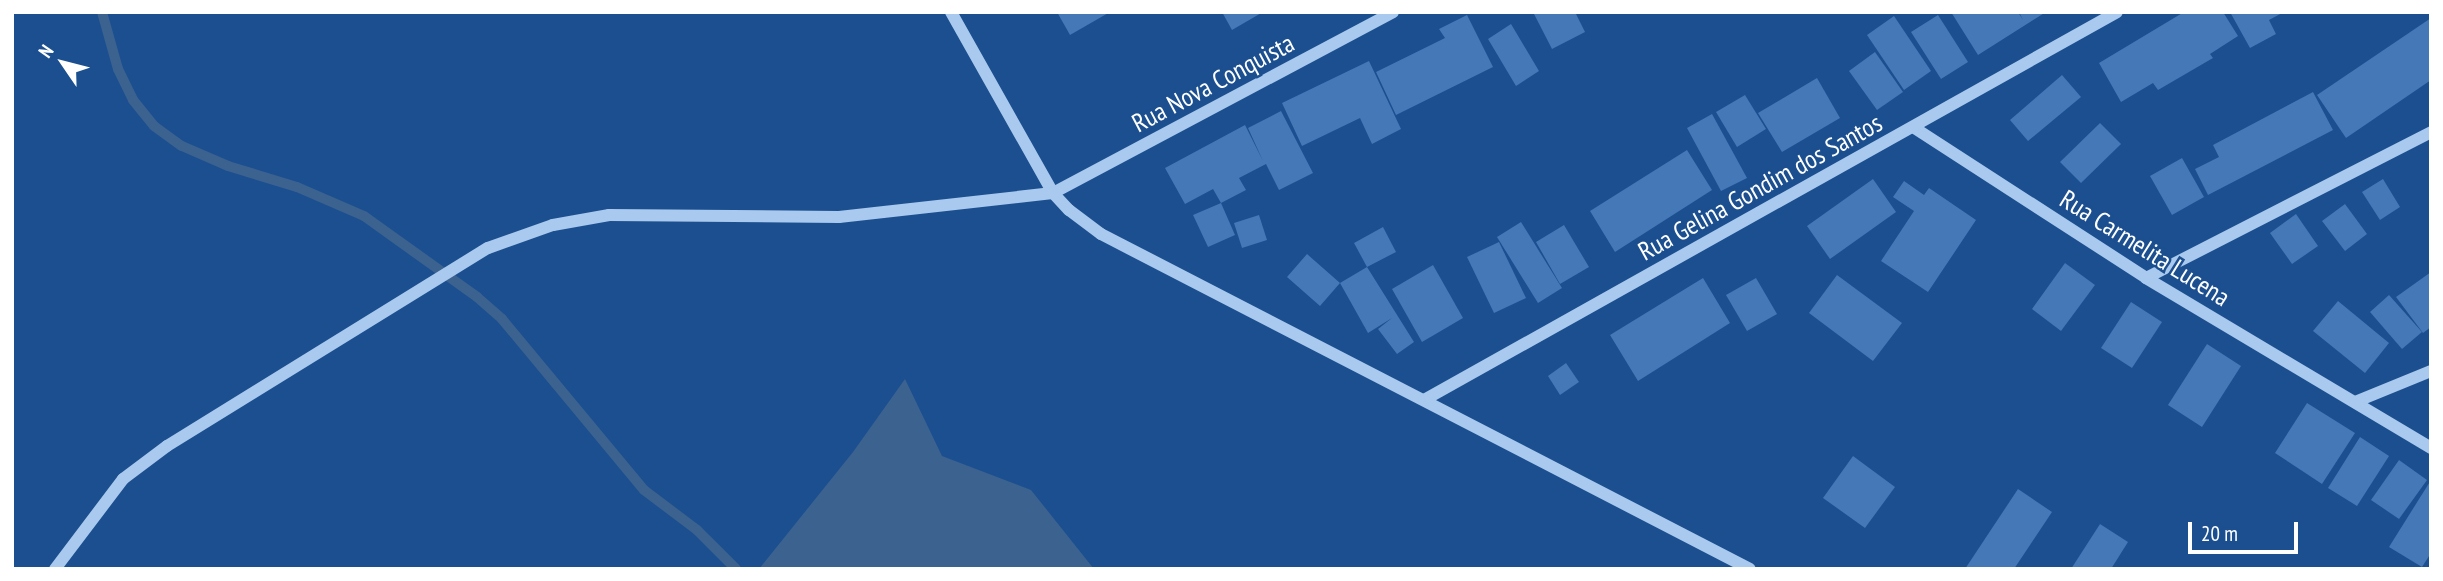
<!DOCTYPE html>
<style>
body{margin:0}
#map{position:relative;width:2443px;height:581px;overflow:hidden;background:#1b4f8f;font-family:"PT Sans Narrow",sans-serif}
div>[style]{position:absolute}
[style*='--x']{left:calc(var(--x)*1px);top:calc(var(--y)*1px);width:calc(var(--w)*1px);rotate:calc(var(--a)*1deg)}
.water>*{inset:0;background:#3c6290}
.stream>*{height:10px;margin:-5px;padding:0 5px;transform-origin:5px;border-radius:5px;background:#3c6290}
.building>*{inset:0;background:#4478b7}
.minor>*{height:12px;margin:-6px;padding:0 6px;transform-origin:6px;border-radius:6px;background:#a9c9ee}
span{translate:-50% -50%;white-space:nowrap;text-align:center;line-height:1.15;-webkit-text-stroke:5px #1b4f8f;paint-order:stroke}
.street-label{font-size:26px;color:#fff}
.frame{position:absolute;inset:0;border:14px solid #fff;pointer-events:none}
.north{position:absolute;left:28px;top:28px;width:70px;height:70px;-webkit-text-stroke:5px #1b4f8f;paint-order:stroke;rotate:305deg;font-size:19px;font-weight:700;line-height:28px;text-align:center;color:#fff}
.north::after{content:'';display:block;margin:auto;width:24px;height:32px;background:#fff;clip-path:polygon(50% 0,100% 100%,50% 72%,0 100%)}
.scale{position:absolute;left:2188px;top:522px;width:110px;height:32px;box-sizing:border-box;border:4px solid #fff;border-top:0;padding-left:9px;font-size:21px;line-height:24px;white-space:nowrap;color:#fff;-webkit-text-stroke:5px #1b4f8f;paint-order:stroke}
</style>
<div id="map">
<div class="water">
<div style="clip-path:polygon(905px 379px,942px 456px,1031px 490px,1094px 569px,759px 569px,853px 452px)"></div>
</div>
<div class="stream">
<div style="--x:102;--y:12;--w:59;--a:74.3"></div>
<div style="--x:118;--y:69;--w:34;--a:64"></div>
<div style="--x:133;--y:100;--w:33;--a:51"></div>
<div style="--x:154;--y:126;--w:34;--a:36"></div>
<div style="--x:182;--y:146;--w:50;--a:23.5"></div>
<div style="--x:228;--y:166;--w:72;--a:16.9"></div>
<div style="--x:297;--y:187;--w:73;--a:23.4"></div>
<div style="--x:364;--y:216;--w:139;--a:35.6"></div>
<div style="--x:477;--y:297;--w:33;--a:41"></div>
<div style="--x:502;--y:319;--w:222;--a:50.3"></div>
<div style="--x:644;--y:490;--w:66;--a:37"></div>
<div style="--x:697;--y:530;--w:55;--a:45"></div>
</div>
<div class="building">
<div style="clip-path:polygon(1057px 12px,1110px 12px,1070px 35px)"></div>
<div style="clip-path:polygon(1222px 12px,1263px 12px,1232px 30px)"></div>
<div style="clip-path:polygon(1533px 12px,1575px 12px,1585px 32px,1552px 49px)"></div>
<div style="clip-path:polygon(1951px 12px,2018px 12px,2023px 20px,2019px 12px,2046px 12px,1978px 55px)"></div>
<div style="clip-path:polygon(2184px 12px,2223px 12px,2238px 36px,2210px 54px,2213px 58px,2158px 90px,2153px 83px,2121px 102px,2099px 63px)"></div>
<div style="clip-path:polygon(2230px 12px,2284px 12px,2269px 20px,2276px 34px,2250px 48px)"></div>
<div style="clip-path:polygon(1467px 15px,1493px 67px,1396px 115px,1376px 72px,1445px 38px,1439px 29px)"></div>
<div style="clip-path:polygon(1938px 15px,1968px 62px,1941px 79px,1911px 32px)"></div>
<div style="clip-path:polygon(1894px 16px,1931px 71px,1904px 90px,1867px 35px)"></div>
<div style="clip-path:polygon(2431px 18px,2431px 80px,2346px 138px,2317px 95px)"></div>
<div style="clip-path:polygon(1511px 24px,1539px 71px,1516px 86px,1488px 39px)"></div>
<div style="clip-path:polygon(1875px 52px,1903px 92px,1877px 110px,1849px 71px)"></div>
<div style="clip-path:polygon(1369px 61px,1401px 129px,1372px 144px,1360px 118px,1302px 146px,1282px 103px)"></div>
<div style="clip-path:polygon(2062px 75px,2081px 97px,2028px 141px,2010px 120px)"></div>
<div style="clip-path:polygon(1817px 78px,1840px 118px,1782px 152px,1758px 113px)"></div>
<div style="clip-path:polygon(2313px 92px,2333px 130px,2208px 195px,2195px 169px,2219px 157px,2213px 145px)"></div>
<div style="clip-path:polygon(1745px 95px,1766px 129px,1737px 147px,1716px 112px)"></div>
<div style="clip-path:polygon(1281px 111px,1313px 173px,1279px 190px,1266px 164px,1239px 178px,1246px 190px,1221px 203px,1213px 189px,1185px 204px,1165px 168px,1245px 125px,1263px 161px,1248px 128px)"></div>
<div style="clip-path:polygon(1712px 114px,1747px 178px,1721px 191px,1687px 128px)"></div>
<div style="clip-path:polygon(2100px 123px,2121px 144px,2081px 183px,2060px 162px)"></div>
<div style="clip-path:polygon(1687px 150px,1712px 190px,1615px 252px,1590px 211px)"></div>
<div style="clip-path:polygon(2182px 158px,2204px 197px,2172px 215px,2150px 176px)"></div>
<div style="clip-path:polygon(1873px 179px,1896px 212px,1830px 259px,1807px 226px)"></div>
<div style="clip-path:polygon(2383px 179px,2400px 207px,2380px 220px,2362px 192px)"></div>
<div style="clip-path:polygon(1904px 181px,1924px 195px,1929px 188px,1976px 220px,1928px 292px,1881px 261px,1914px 211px,1893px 197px)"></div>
<div style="clip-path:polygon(1221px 203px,1235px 235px,1208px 247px,1193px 215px)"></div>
<div style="clip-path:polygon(2345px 204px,2367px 234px,2345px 251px,2322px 221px)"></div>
<div style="clip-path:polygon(2296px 214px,2318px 246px,2292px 264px,2270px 233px)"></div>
<div style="clip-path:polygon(1259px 215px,1267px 240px,1242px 248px,1234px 223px)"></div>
<div style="clip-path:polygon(1521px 222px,1562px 288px,1538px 303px,1497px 237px)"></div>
<div style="clip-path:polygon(1564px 225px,1589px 267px,1560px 284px,1536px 242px)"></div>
<div style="clip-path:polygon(1383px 227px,1396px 252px,1367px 267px,1354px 243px)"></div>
<div style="clip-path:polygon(1499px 242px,1526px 298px,1494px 313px,1467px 257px)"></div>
<div style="clip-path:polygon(1307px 254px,1340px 283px,1367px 267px,1414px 342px,1397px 354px,1378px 329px,1392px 318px,1368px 333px,1340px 283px,1320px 306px,1287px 277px)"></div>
<div style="clip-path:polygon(2065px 263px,2095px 285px,2061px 331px,2032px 309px)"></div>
<div style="clip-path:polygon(1433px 265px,1463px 318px,1422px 342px,1392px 289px)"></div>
<div style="clip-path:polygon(2431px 272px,2431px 327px,2423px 333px,2396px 297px)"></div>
<div style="clip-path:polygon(1837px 275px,1902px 323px,1873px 361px,1809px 313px)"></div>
<div style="clip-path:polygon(1703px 278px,1730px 323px,1638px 381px,1610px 335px)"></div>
<div style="clip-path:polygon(1756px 278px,1777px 314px,1747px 331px,1726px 295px)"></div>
<div style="clip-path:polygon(2389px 295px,2422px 332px,2402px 349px,2370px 312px)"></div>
<div style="clip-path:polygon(2338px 301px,2389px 343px,2365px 373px,2313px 331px)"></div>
<div style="clip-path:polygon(2131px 302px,2162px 322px,2132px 368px,2101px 348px)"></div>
<div style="clip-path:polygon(2207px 344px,2241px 366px,2202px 427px,2168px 405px)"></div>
<div style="clip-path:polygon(1566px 363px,1579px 382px,1560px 395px,1548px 376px)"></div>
<div style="clip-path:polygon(2307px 403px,2355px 433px,2322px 484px,2275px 453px)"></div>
<div style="clip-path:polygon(2360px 437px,2389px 456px,2357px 506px,2328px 488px)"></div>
<div style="clip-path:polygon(1853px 456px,1895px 487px,1865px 528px,1823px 498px)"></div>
<div style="clip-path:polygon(2399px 460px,2427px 480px,2399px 519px,2371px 500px)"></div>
<div style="clip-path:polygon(2431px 480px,2431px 553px,2422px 567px,2389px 547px)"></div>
<div style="clip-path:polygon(2018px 489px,2052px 512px,2014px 569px,1965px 569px)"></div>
<div style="clip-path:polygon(2100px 524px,2128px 542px,2111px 569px,2071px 569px)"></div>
</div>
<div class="minor">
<div style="--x:951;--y:12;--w:208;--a:60.6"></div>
<div style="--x:1053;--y:193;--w:23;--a:47"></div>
<div style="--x:1069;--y:210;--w:40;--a:37"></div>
<div style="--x:1101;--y:234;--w:730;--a:27.3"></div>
<div style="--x:1913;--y:127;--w:278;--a:32.9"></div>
<div style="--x:2146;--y:278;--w:332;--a:30.8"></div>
<div style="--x:2146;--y:278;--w:320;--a:-27.1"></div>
<div style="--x:1424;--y:400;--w:794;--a:-29.24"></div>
<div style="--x:2355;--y:402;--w:82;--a:-22.2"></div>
<div style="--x:55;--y:569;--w:113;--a:-52.9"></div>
<div style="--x:123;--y:479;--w:55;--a:-36.9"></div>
<div style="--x:167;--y:446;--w:377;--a:-31.7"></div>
<div style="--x:488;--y:248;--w:69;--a:-19.5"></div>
<div style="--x:553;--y:225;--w:57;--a:-10.1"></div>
<div style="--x:609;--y:215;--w:230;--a:0.5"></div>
<div style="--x:839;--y:217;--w:215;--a:-6.4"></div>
<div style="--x:1053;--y:193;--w:385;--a:-28"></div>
</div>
<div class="street-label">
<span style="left:1213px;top:83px;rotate:-28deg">Rua Nova Conquista</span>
<span style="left:1760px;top:187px;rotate:-29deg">Rua Gelina Gondim dos Santos</span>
<span style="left:2145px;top:248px;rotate:32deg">Rua Carmelita Lucena</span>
</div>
<div class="frame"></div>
<div class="north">N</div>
<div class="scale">20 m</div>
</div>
